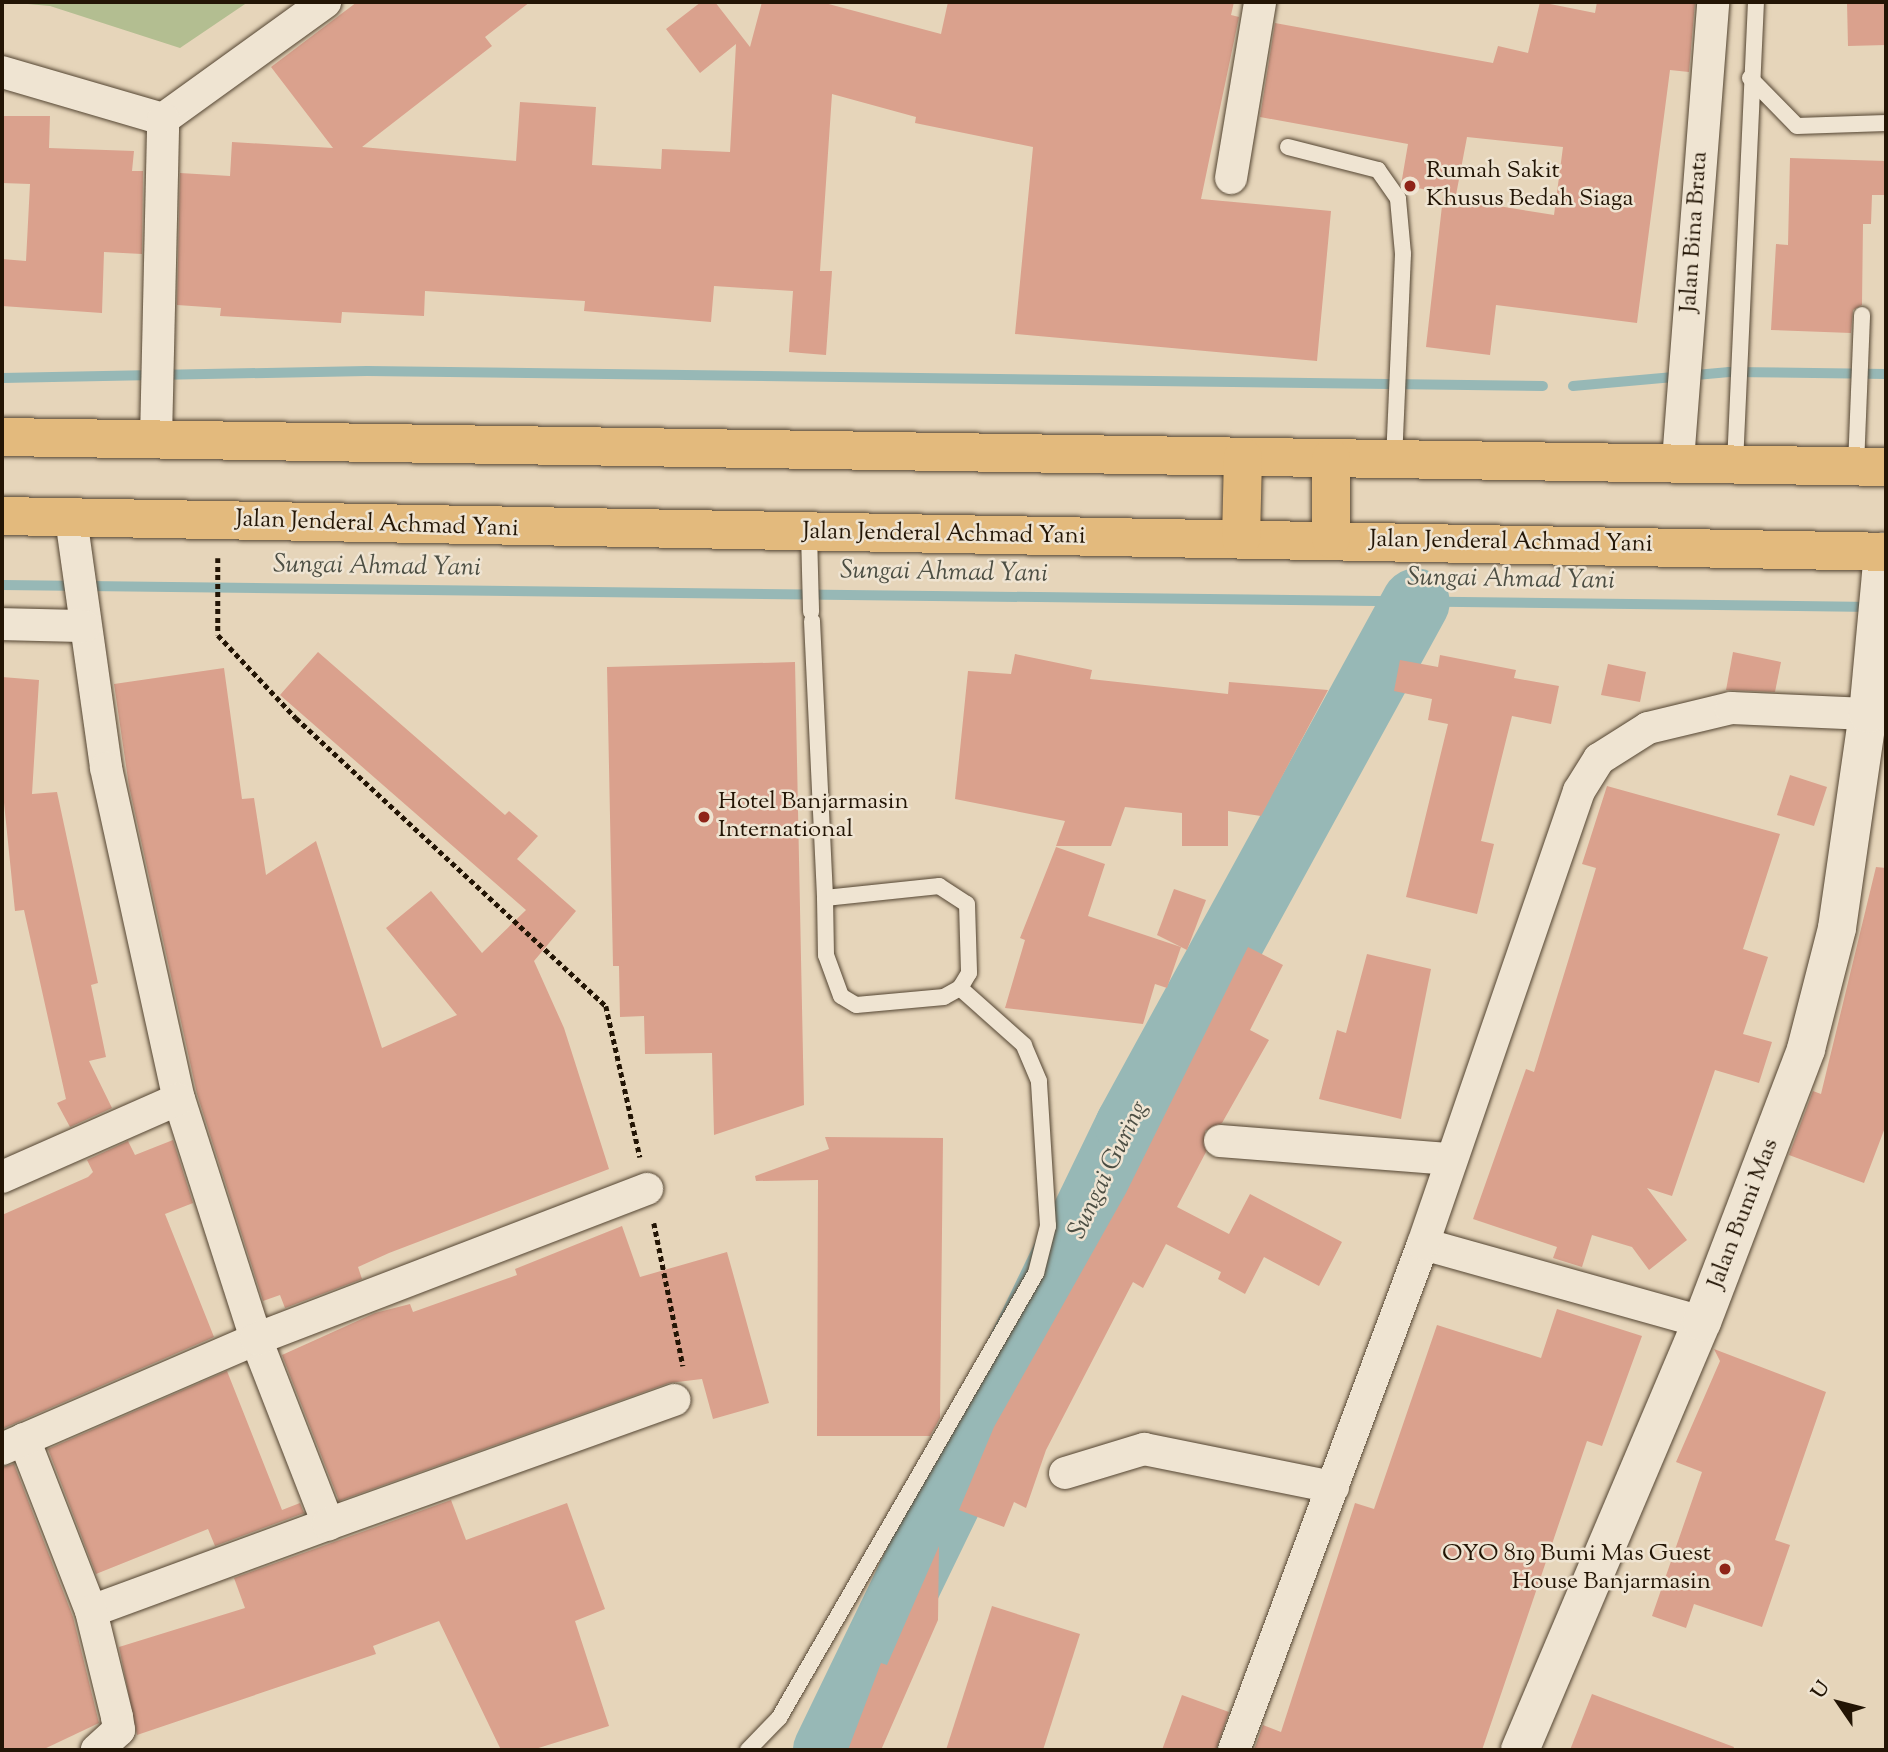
<!DOCTYPE html>
<style>
body{margin:0}
#map{position:relative;width:1888px;height:1752px;overflow:hidden;background:#e6d5ba;font-family:"Sorts Mill Goudy",serif}
div>[style]{position:absolute}
[style*='--x']{left:calc(var(--x)*1px);top:calc(var(--y)*1px);width:calc(var(--w)*1px);rotate:calc(var(--a)*1deg)}
.green>*{inset:0;background:#b3be91}
.stream>*{height:10px;margin:-5px;padding:0 5px;transform-origin:5px;border-radius:5px;background:#97b8b6}
.river>*{height:68px;margin:-34px;padding:0 34px;transform-origin:34px;border-radius:34px;background:#97b8b6}
.building>*{inset:0;background:#daa18d}
.path>*{height:4.5px;margin-top:-2.25px;transform-origin:0;background:repeating-linear-gradient(90deg,#231505 0 5px,transparent 0 8.5px)}
.roads{filter:drop-shadow(0 0 2px #544532) drop-shadow(0 0 2px #544532)}
.lane>*{height:16px;margin:-8px;padding:0 8px;transform-origin:8px;border-radius:8px;background:#efe4d2}
.street>*{height:32px;margin:-16px;padding:0 16px;transform-origin:16px;border-radius:16px;background:#efe4d2}
.secondary>*{height:38px;margin:-19px;padding:0 19px;transform-origin:19px;border-radius:19px;background:#efe4d2}
.highway>*{height:38px;margin:-19px;padding:0 19px;transform-origin:19px;border-radius:19px;background:#e3ba7d}
.dots>*{width:19px;height:19px;translate:-50% -50%;box-sizing:border-box;border:4px solid #efe4d2;border-radius:50%}
span{translate:-50% -50%;white-space:nowrap;text-align:center;line-height:1.15;-webkit-text-stroke:5px #efe4d2;paint-order:stroke}
.poi-label{font-size:24px;color:#231505}
.left{translate:0 -50%;text-align:left}
.right{translate:-100% -50%;text-align:right}
.street-label{font-size:24px;color:#231505}
.water-label{font-size:26px;color:#4c4e43;font-style:italic}
.frame{position:absolute;inset:0;border:4px solid #231505;pointer-events:none}
.north{position:absolute;left:1804px;top:1668px;width:70px;height:70px;-webkit-text-stroke:5px #efe4d2;paint-order:stroke;rotate:305deg;font-size:19px;font-weight:700;line-height:28px;text-align:center;color:#231505}
.north::after{content:'';display:block;margin:auto;width:24px;height:32px;background:#231505;clip-path:polygon(50% 0,100% 100%,50% 72%,0 100%)}
</style>
<div id="map">
<div class="green">
<div style="clip-path:polygon(5px 2px,248px 2px,180px 48px,50px 6px)"></div>
</div>
<div class="stream">
<div style="--x:2;--y:378;--w:365;--a:-1.1"></div>
<div style="--x:367;--y:371;--w:1176;--a:0.73"></div>
<div style="--x:1573;--y:386;--w:157;--a:-5.1"></div>
<div style="--x:1729;--y:372;--w:157;--a:0.7"></div>
<div style="--x:2;--y:585;--w:1871;--a:0.67"></div>
</div>
<div class="river">
<div style="--x:827;--y:1750;--w:693;--a:-64.17"></div>
<div style="--x:1129;--y:1126;--w:597;--a:-61.29"></div>
</div>
<div class="building">
<div style="clip-path:polygon(357px 2px,530px 2px,485px 37px,492px 46px,362px 147px,516px 161px,520px 102px,596px 107px,592px 165px,661px 169px,662px 149px,730px 152px,736px 44px,700px 73px,666px 29px,701px 2px,715px 2px,750px 47px,762px 2px,821px 2px,941px 34px,948px 2px,1234px 2px,1231px 15px,1239px 17px,1201px 199px,1331px 211px,1317px 361px,1015px 334px,1033px 147px,915px 123px,916px 117px,832px 94px,820px 271px,832px 271px,826px 355px,789px 352px,793px 291px,714px 286px,711px 322px,584px 311px,585px 301px,425px 291px,424px 316px,342px 312px,341px 323px,220px 316px,221px 308px,177px 305px,180px 173px,230px 176px,232px 142px,333px 148px,271px 67px)"></div>
<div style="clip-path:polygon(1540px 2px,1595px 13px,1597px 2px,1695px 2px,1689px 72px,1670px 70px,1637px 323px,1496px 305px,1490px 355px,1426px 347px,1443px 197px,1554px 215px,1563px 147px,1467px 137px,1456px 195px,1401px 185px,1408px 144px,1260px 117px,1275px 23px,1493px 63px,1498px 46px,1528px 53px)"></div>
<div style="clip-path:polygon(1847px 2px,1886px 2px,1886px 45px,1848px 46px)"></div>
<div style="clip-path:polygon(2px 116px,50px 116px,49px 148px,134px 151px,132px 171px,143px 171px,142px 254px,104px 252px,102px 313px,2px 306px,2px 259px,26px 261px,30px 184px,2px 183px)"></div>
<div style="clip-path:polygon(1790px 158px,1886px 161px,1886px 195px,1872px 195px,1871px 224px,1863px 224px,1862px 305px,1853px 310px,1851px 333px,1771px 330px,1776px 244px,1788px 245px)"></div>
<div style="clip-path:polygon(318px 652px,505px 815px,509px 811px,538px 836px,517px 859px,576px 911px,534px 961px,564px 1028px,609px 1169px,389px 1253px,358px 1267px,362px 1279px,285px 1308px,280px 1295px,263px 1301px,197px 1094px,129px 786px,114px 684px,224px 668px,242px 799px,254px 798px,266px 875px,316px 841px,382px 1048px,457px 1015px,386px 928px,431px 891px,482px 953px,526px 910px,280px 695px)"></div>
<div style="clip-path:polygon(1733px 652px,1781px 662px,1775px 692px,1726px 690px)"></div>
<div style="clip-path:polygon(1015px 654px,1092px 670px,1090px 679px,1228px 694px,1229px 682px,1328px 690px,1261px 816px,1228px 811px,1228px 846px,1182px 846px,1182px 813px,1125px 807px,1111px 846px,1056px 846px,1065px 821px,955px 799px,968px 671px,1011px 674px)"></div>
<div style="clip-path:polygon(1440px 655px,1516px 670px,1514px 678px,1559px 686px,1551px 724px,1512px 716px,1481px 841px,1494px 844px,1477px 914px,1406px 897px,1448px 724px,1428px 720px,1432px 699px,1394px 691px,1400px 660px,1438px 667px)"></div>
<div style="clip-path:polygon(795px 662px,804px 1105px,714px 1135px,712px 1053px,645px 1054px,644px 1016px,620px 1017px,619px 966px,613px 966px,607px 667px)"></div>
<div style="clip-path:polygon(1608px 664px,1646px 672px,1640px 702px,1601px 695px)"></div>
<div style="clip-path:polygon(2px 677px,39px 680px,32px 794px,57px 792px,98px 983px,91px 985px,106px 1057px,89px 1061px,112px 1108px,70px 1127px,57px 1103px,66px 1099px,24px 910px,15px 911px,2px 783px)"></div>
<div style="clip-path:polygon(1790px 775px,1827px 787px,1814px 826px,1777px 815px)"></div>
<div style="clip-path:polygon(1607px 786px,1780px 834px,1743px 949px,1768px 957px,1743px 1034px,1772px 1042px,1759px 1083px,1715px 1070px,1672px 1196px,1647px 1188px,1687px 1240px,1649px 1270px,1632px 1247px,1592px 1235px,1582px 1267px,1553px 1258px,1557px 1247px,1473px 1219px,1526px 1069px,1534px 1072px,1569px 958px,1596px 868px,1582px 864px)"></div>
<div style="clip-path:polygon(1056px 847px,1105px 864px,1088px 916px,1181px 947px,1167px 988px,1155px 984px,1143px 1024px,1005px 1008px,1025px 940px,1020px 938px)"></div>
<div style="clip-path:polygon(1876px 867px,1886px 868px,1886px 1125px,1864px 1183px,1789px 1155px,1813px 1091px,1821px 1094px)"></div>
<div style="clip-path:polygon(1174px 889px,1206px 900px,1187px 950px,1157px 935px)"></div>
<div style="clip-path:polygon(1248px 947px,1283px 965px,1250px 1030px,1269px 1040px,1222px 1123px,1205px 1131px,1206px 1152px,1177px 1207px,1229px 1234px,1250px 1194px,1342px 1242px,1319px 1286px,1264px 1257px,1245px 1294px,1218px 1279px,1221px 1272px,1166px 1244px,1143px 1288px,1133px 1282px,1046px 1450px,1026px 1508px,1014px 1502px,1004px 1527px,959px 1510px,994px 1427px,1126px 1193px)"></div>
<div style="clip-path:polygon(1367px 954px,1431px 969px,1401px 1119px,1319px 1099px,1337px 1030px,1346px 1033px)"></div>
<div style="clip-path:polygon(825px 1137px,943px 1138px,940px 1418px,930px 1436px,817px 1436px,818px 1180px,756px 1181px,755px 1176px,829px 1149px)"></div>
<div style="clip-path:polygon(173px 1140px,193px 1203px,165px 1214px,214px 1337px,2px 1429px,2px 1215px,88px 1177px,93px 1172px,87px 1160px,128px 1141px,135px 1155px)"></div>
<div style="clip-path:polygon(622px 1226px,640px 1277px,727px 1252px,769px 1403px,713px 1419px,702px 1379px,669px 1383px,339px 1501px,282px 1355px,375px 1313px,410px 1304px,413px 1312px,517px 1275px,515px 1269px)"></div>
<div style="clip-path:polygon(1557px 1309px,1642px 1336px,1602px 1446px,1587px 1441px,1482px 1750px,1254px 1750px,1263px 1725px,1281px 1732px,1355px 1503px,1374px 1509px,1437px 1325px,1541px 1358px)"></div>
<div style="clip-path:polygon(1714px 1349px,1826px 1392px,1775px 1540px,1790px 1545px,1762px 1627px,1694px 1604px,1686px 1628px,1652px 1616px,1702px 1472px,1676px 1462px,1720px 1361px)"></div>
<div style="clip-path:polygon(227px 1371px,282px 1510px,300px 1503px,304px 1513px,215px 1546px,208px 1529px,96px 1574px,48px 1449px)"></div>
<div style="clip-path:polygon(14px 1464px,73px 1617px,99px 1723px,42px 1750px,2px 1750px,2px 1467px)"></div>
<div style="clip-path:polygon(451px 1500px,466px 1540px,567px 1503px,605px 1609px,575px 1621px,609px 1726px,532px 1750px,501px 1750px,439px 1621px,373px 1646px,376px 1654px,137px 1735px,119px 1647px,245px 1608px,234px 1578px)"></div>
<div style="clip-path:polygon(939px 1546px,938px 1620px,881px 1750px,848px 1750px,881px 1663px,887px 1665px)"></div>
<div style="clip-path:polygon(992px 1606px,1080px 1634px,1043px 1750px,946px 1750px)"></div>
<div style="clip-path:polygon(1592px 1694px,1734px 1747px,1733px 1750px,1570px 1750px)"></div>
<div style="clip-path:polygon(1182px 1695px,1229px 1712px,1216px 1750px,1162px 1750px)"></div>
</div>
<div class="path">
<div style="--x:218;--y:558;--w:77;--a:90"></div>
<div style="--x:218;--y:635;--w:114;--a:46.8"></div>
<div style="--x:296;--y:718;--w:423;--a:42.9"></div>
<div style="--x:606;--y:1006;--w:155;--a:77.3"></div>
<div style="--x:654;--y:1223;--w:146;--a:78.5"></div>
</div>
<div class="roads">
<div class="lane">
<div style="--x:1750;--y:78;--w:67;--a:45.6"></div>
<div style="--x:1797;--y:126;--w:89;--a:-1.9"></div>
<div style="--x:1288;--y:147;--w:93;--a:14.3"></div>
<div style="--x:1378;--y:170;--w:35;--a:55"></div>
<div style="--x:1398;--y:199;--w:55;--a:84.8"></div>
<div style="--x:1403;--y:254;--w:205;--a:92.5"></div>
<div style="--x:1735;--y:464;--w:462;--a:-87.4"></div>
<div style="--x:1856;--y:466;--w:151;--a:-87.7"></div>
<div style="--x:809;--y:533;--w:79;--a:88.5"></div>
<div style="--x:812;--y:621;--w:277;--a:87.3"></div>
<div style="--x:939;--y:886;--w:33;--a:33"></div>
<div style="--x:967;--y:904;--w:69;--a:88.3"></div>
<div style="--x:969;--y:973;--w:17;--a:121"></div>
<div style="--x:960;--y:988;--w:18;--a:151"></div>
<div style="--x:944;--y:997;--w:88;--a:174.8"></div>
<div style="--x:856;--y:1005;--w:17;--a:-149"></div>
<div style="--x:841;--y:996;--w:44;--a:-110.1"></div>
<div style="--x:826;--y:955;--w:57;--a:-91"></div>
<div style="--x:825;--y:898;--w:115;--a:-6"></div>
<div style="--x:748;--y:1750;--w:45;--a:-45.9"></div>
<div style="--x:779;--y:1718;--w:514;--a:-59.99"></div>
<div style="--x:1036;--y:1273;--w:49;--a:-75.7"></div>
<div style="--x:1048;--y:1226;--w:145;--a:-93.6"></div>
<div style="--x:1039;--y:1081;--w:39;--a:-113"></div>
<div style="--x:1024;--y:1045;--w:86;--a:-138.3"></div>
</div>
<div class="street">
<div style="--x:2;--y:72;--w:168;--a:16.3"></div>
<div style="--x:163;--y:119;--w:200;--a:-35.8"></div>
<div style="--x:1231;--y:178;--w:178;--a:-80.6"></div>
<div style="--x:156;--y:439;--w:320;--a:-88.7"></div>
<div style="--x:1678;--y:461;--w:460;--a:-85.6"></div>
<div style="--x:71;--y:518;--w:252;--a:82"></div>
<div style="--x:106;--y:768;--w:339;--a:77.6"></div>
<div style="--x:179;--y:1099;--w:252;--a:72.2"></div>
<div style="--x:256;--y:1339;--w:199;--a:68.7"></div>
<div style="--x:328;--y:1524;--w:252;--a:159.8"></div>
<div style="--x:2;--y:624;--w:83;--a:1.4"></div>
<div style="--x:1220;--y:1141;--w:228;--a:4.5"></div>
<div style="--x:2;--y:1177;--w:193;--a:-23.8"></div>
<div style="--x:1423;--y:1244;--w:290;--a:15.6"></div>
<div style="--x:24;--y:1439;--w:185;--a:68.7"></div>
<div style="--x:91;--y:1611;--w:109;--a:76.2"></div>
<div style="--x:117;--y:1717;--w:13;--a:81"></div>
<div style="--x:119;--y:1730;--w:30;--a:138"></div>
<div style="--x:2;--y:1449;--w:277;--a:-23.4"></div>
<div style="--x:256;--y:1339;--w:419;--a:-21"></div>
<div style="--x:1065;--y:1473;--w:83;--a:-16.9"></div>
<div style="--x:1144;--y:1449;--w:193;--a:11.4"></div>
<div style="--x:328;--y:1524;--w:368;--a:-19.7"></div>
<div style="--x:1234;--y:1750;--w:540;--a:-69.52"></div>
<div style="--x:1423;--y:1244;--w:479;--a:-71"></div>
<div style="--x:1579;--y:791;--w:38;--a:-58"></div>
<div style="--x:1599;--y:759;--w:58;--a:-32.3"></div>
<div style="--x:1648;--y:728;--w:85;--a:-13.5"></div>
<div style="--x:1731;--y:708;--w:137;--a:2.5"></div>
</div>
<div class="secondary">
<div style="--x:1520;--y:1750;--w:465;--a:-67"></div>
<div style="--x:1702;--y:1322;--w:292;--a:-69.1"></div>
<div style="--x:1806;--y:1049;--w:125;--a:-75.6"></div>
<div style="--x:1837;--y:928;--w:216;--a:-81.8"></div>
<div style="--x:1868;--y:714;--w:163;--a:-84.7"></div>
</div>
<div class="highway">
<div style="--x:2;--y:437;--w:1884;--a:0.91"></div>
<div style="--x:2;--y:516;--w:1884;--a:1.09"></div>
<div style="--x:1241;--y:539;--w:82;--a:-88.6"></div>
<div style="--x:1331;--y:539;--w:81;--a:-90"></div>
</div>
</div>
<div class="dots">
<div style="left:1410px;top:186px;background:#8f2418"></div>
<div style="left:704px;top:817px;background:#8f2418"></div>
<div style="left:1725px;top:1569px;background:#8f2418"></div>
</div>
<div class="poi-label">
<span class="left" style="left:1426px;top:186px">Rumah Sakit<br>Khusus Bedah Siaga</span>
<span class="left" style="left:718px;top:817px">Hotel Banjarmasin<br>International</span>
<span class="right" style="left:1711px;top:1569px">OYO 819 Bumi Mas Guest<br>House Banjarmasin</span>
</div>
<div class="street-label">
<span style="left:1695px;top:232px;rotate:-86deg">Jalan Bina Brata</span>
<span style="left:377px;top:525px;rotate:2deg">Jalan Jenderal Achmad Yani</span>
<span style="left:944px;top:535px;rotate:1deg">Jalan Jenderal Achmad Yani</span>
<span style="left:1511px;top:543px;rotate:1deg">Jalan Jenderal Achmad Yani</span>
<span style="left:1744px;top:1214px;rotate:-69deg">Jalan Bumi Mas</span>
</div>
<div class="water-label">
<span style="left:377px;top:567px;rotate:1deg">Sungai Ahmad Yani</span>
<span style="left:944px;top:573px;rotate:1deg">Sungai Ahmad Yani</span>
<span style="left:1511px;top:580px;rotate:1deg">Sungai Ahmad Yani</span>
<span style="left:1109px;top:1170px;rotate:-64deg">Sungai Guring</span>
</div>
<div class="frame"></div>
<div class="north">U</div>
</div>
